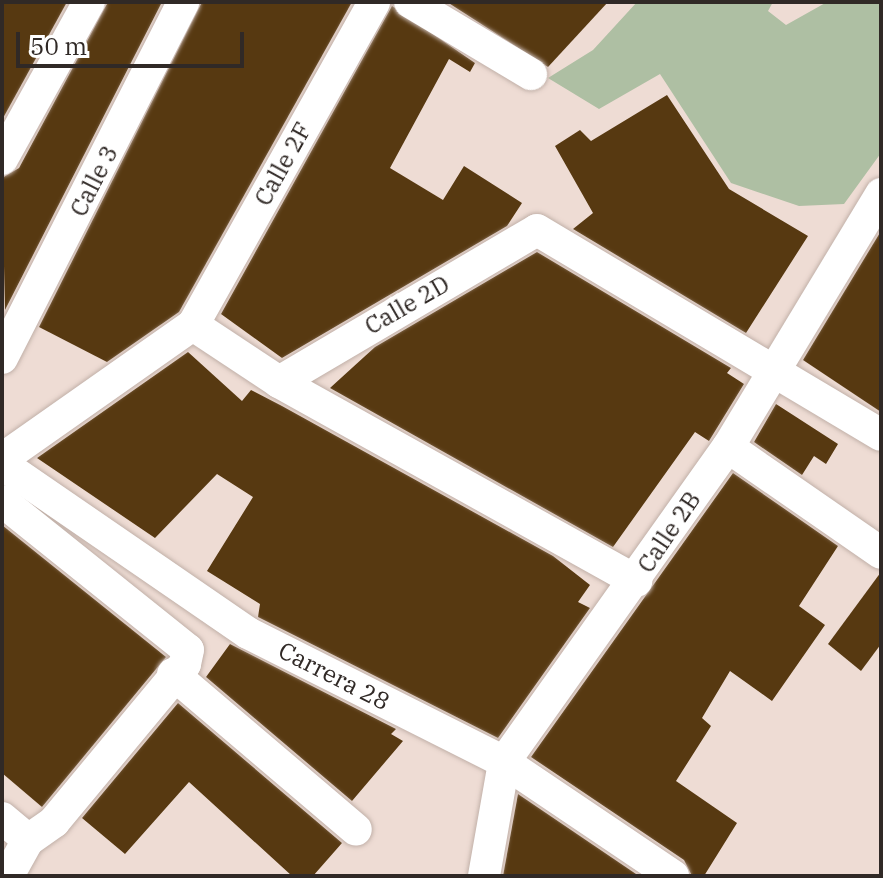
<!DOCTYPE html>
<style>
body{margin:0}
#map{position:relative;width:883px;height:878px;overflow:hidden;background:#eedcd4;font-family:"IBM Plex Serif",serif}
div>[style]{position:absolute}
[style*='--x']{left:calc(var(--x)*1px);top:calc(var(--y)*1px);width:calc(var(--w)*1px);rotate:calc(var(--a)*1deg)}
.green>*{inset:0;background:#aebfa3}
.building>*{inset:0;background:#573911}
.roads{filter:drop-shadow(0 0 2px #c1b0a8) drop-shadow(0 0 2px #c1b0a8)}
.street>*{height:32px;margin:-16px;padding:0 16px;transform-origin:16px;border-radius:16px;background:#fff}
span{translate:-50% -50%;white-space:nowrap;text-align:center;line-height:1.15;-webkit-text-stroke:8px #fff;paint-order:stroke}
.street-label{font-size:24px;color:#302926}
.frame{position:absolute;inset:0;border:4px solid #302926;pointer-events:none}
.scale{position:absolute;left:16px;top:32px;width:228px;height:36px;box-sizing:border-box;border:4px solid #302926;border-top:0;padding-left:10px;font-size:24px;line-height:28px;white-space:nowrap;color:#302926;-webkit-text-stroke:6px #fff;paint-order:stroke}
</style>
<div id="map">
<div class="green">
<div style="clip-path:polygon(637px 2px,773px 2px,768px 11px,786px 25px,827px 2px,881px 2px,881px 153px,844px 204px,799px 206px,731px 183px,660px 74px,599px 109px,548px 78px,593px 50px)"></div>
</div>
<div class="building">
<div style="clip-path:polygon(2px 2px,67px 2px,2px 120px)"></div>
<div style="clip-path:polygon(108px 2px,162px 2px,5px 310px,2px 178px,19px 168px)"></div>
<div style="clip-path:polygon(202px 2px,352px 2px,179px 312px,107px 362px,39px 327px)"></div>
<div style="clip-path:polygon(447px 2px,608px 2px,548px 67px)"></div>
<div style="clip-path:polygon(392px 6px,475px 63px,470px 72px,449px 59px,390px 168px,443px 200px,464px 166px,522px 203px,507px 226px,282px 358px,221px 314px)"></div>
<div style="clip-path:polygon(667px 95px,729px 189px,808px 236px,746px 333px,573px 229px,593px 213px,555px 146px,580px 130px,591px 141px)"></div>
<div style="clip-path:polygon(881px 231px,881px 412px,803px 360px)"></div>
<div style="clip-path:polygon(537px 252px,731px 368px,727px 373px,744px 384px,709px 441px,695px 432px,613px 547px,330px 388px,375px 347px)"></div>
<div style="clip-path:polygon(188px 352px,242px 401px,251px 390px,282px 406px,553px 556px,590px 585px,578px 602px,590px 608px,498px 738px,258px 617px,260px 604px,207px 571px,253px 497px,217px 474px,155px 538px,37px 458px)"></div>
<div style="clip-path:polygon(776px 404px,838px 444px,826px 464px,814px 456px,802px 475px,754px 442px)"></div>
<div style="clip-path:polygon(733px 473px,838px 546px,799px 606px,825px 625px,772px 701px,730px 671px,702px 718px,711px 726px,676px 781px,737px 823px,704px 876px,692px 876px,684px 860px,531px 757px)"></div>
<div style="clip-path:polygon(2px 525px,166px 657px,42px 807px,2px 773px)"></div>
<div style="clip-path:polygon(881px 572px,881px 644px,861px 671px,828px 644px)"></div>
<div style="clip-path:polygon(230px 644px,396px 729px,391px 734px,403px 741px,352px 801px,206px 677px)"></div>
<div style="clip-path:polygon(178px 703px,342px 843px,313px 876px,292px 876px,189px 782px,125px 854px,82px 818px)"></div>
<div style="clip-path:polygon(518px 794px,639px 876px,503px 876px)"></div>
</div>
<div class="roads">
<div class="street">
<div style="--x:410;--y:2;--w:141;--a:30.8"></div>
<div style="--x:2;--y:159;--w:179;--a:-61"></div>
<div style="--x:193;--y:325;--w:103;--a:33.5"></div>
<div style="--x:279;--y:382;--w:409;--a:29.1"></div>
<div style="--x:2;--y:358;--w:399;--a:-63"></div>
<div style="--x:279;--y:382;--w:299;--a:-30.5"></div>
<div style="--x:537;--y:230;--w:400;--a:30.8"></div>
<div style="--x:728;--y:447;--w:186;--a:34.7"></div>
<div style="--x:2;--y:459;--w:233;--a:-35.1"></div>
<div style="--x:193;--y:325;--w:370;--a:-60.7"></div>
<div style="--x:2;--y:464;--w:298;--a:34.5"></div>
<div style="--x:248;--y:633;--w:287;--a:26.7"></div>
<div style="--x:504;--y:762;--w:204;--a:34"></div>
<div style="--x:2;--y:501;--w:238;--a:38.7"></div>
<div style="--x:188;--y:650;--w:14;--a:102"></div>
<div style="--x:185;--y:664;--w:205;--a:129.7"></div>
<div style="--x:54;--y:822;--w:32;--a:145"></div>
<div style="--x:28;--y:840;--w:41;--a:119.1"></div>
<div style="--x:173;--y:674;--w:240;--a:40.4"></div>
<div style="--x:2;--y:818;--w:34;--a:40"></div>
<div style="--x:484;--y:876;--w:116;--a:-80"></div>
<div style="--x:504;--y:762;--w:387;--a:-54.6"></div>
<div style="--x:728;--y:447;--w:296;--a:-58.8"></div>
</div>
</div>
<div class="street-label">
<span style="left:283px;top:164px;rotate:-61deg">Calle 2F</span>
<span style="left:94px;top:181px;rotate:-63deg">Calle 3</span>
<span style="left:407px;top:305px;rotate:-30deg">Calle 2D</span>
<span style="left:669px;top:532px;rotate:-56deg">Calle 2B</span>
<span style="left:334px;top:676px;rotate:27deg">Carrera 28</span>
</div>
<div class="frame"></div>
<div class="scale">50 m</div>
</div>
